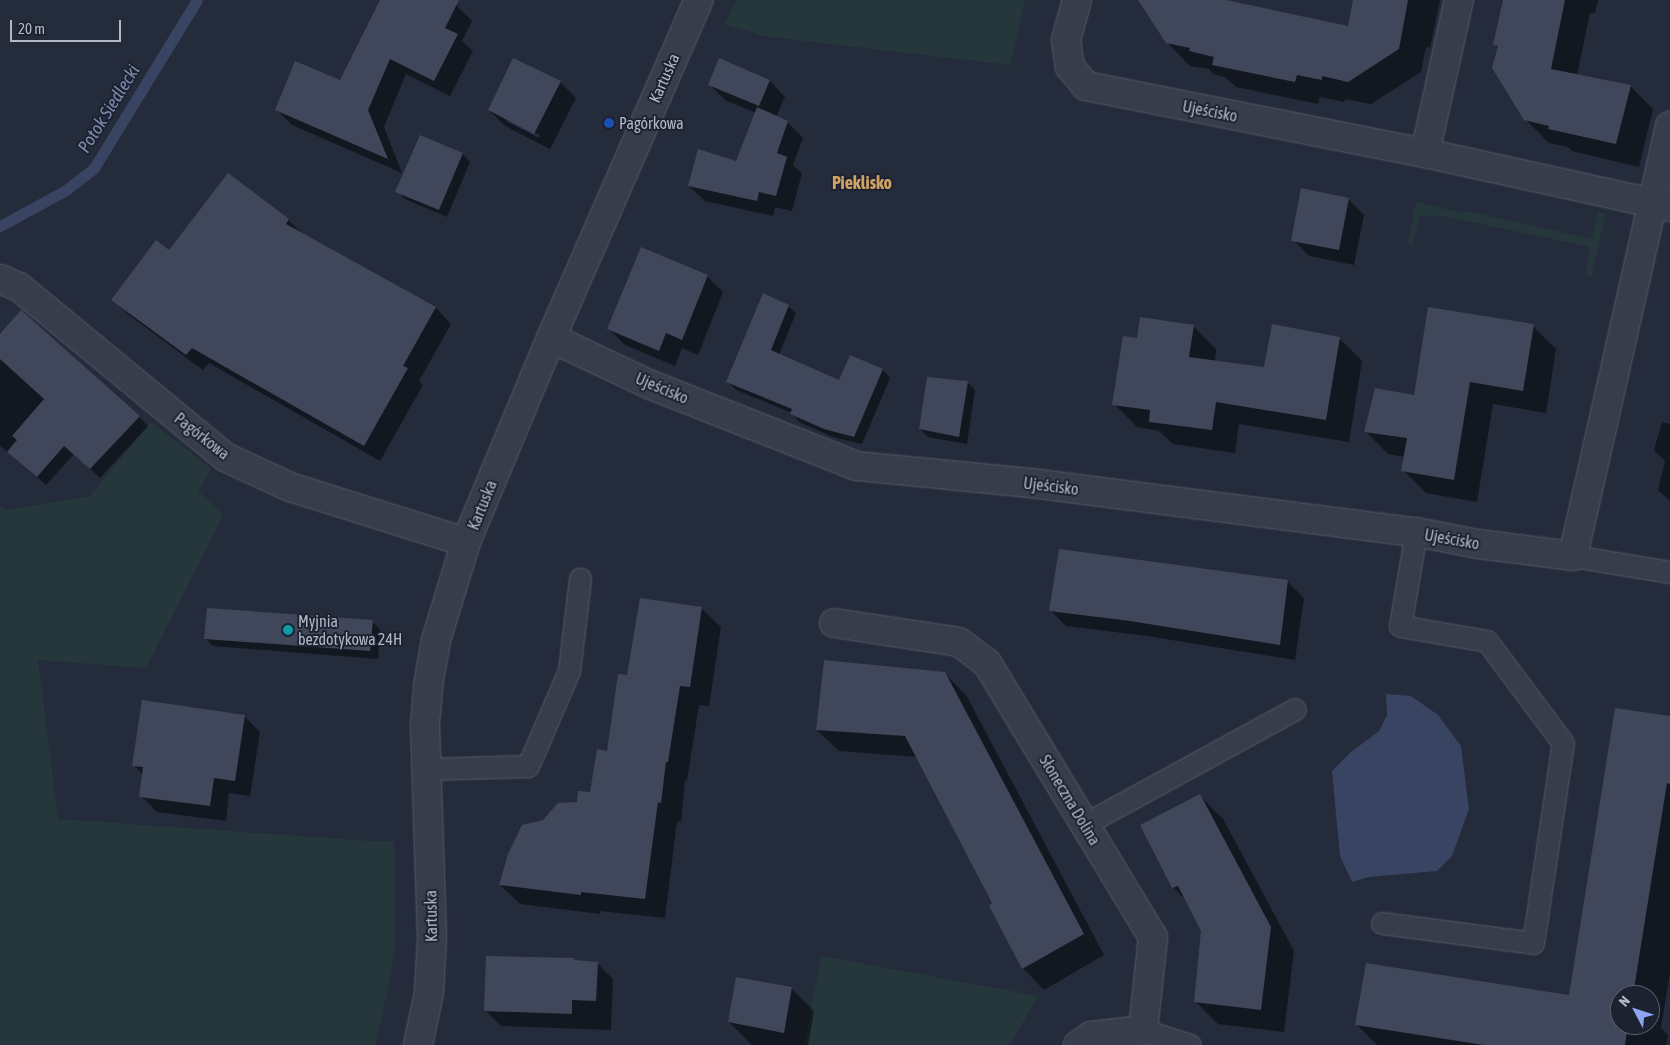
<!DOCTYPE html>
<meta charset="utf-8">
<style>
body{margin:0}
#map{position:relative;width:1670px;height:1045px;overflow:hidden;background:#242b3b;font-family:"Asap Condensed",sans-serif}
div>[style]{position:absolute}
[style*='--x']{left:calc(var(--x)*1px);top:calc(var(--y)*1px);width:calc(var(--w)*1px);rotate:calc(var(--a)*1deg)}
.green>*{inset:0;background:#26373c}
.water>*{inset:0;background:#394362}
.shadow>*{inset:0;background:#0007}
.stream>*{height:11px;margin:-5.5px;padding:0 5.5px;transform-origin:5.5px;border-radius:5.5px;background:#394362}
.building>*{inset:0;background:#40475b}
.roads{filter:drop-shadow(0 0 1px #565b6a) drop-shadow(0 0 1px #565b6a)}
.service>*{height:21px;margin:-10.5px;padding:0 10.5px;transform-origin:10.5px;border-radius:10.5px;background:#383d4c}
.minor>*{height:28px;margin:-14px;padding:0 14px;transform-origin:14px;border-radius:14px;background:#383d4c}
.tertiary>*{height:28px;margin:-14px;padding:0 14px;transform-origin:14px;border-radius:14px;background:#383d4c}
.dots>*{width:14px;height:14px;translate:-50% -50%;box-sizing:border-box;border:2px solid #1d2230;border-radius:50%}
span{translate:-50% -50%;white-space:nowrap;text-align:center;line-height:1.15;-webkit-text-stroke:4px #1d2230;paint-order:stroke}
.street-label{font-size:16px;color:#b3b8c7}
.poi-label{font-size:16px;color:#b3b8c7}
.left{translate:0 -50%;text-align:left}
.water-label{font-size:18px;color:#7c8aae;font-style:italic}
.neighbourhood-label{font-size:18px;color:#d0a365;font-weight:700}
.north{position:absolute;left:1610px;top:985px;width:50px;height:50px;box-sizing:border-box;background:#1d2230;border:1px solid #595e6c;border-radius:50%;rotate:310deg;font-size:14px;font-weight:700;line-height:20px;text-align:center;color:#b3b8c7}
.north::after{content:'';display:block;margin:auto;width:18px;height:22px;background:#8ca5f4;clip-path:polygon(50% 0,100% 100%,50% 72%,0 100%)}
.scale{position:absolute;left:10px;top:20px;width:111px;height:22px;box-sizing:border-box;border:2px solid #b3b8c7;border-top:0;padding-left:6px;font-size:15px;line-height:18px;white-space:nowrap;color:#b3b8c7;-webkit-text-stroke:4px #1d2230;paint-order:stroke}
</style>
<div id="map">
<div class="green">
<div style="clip-path:polygon(736px 0,1025px 0,1010px 65px,763px 36px,725px 24px)"></div>
<div style="clip-path:polygon(1416px 202px,1463px 213px,1466px 211px,1592px 239px,1598px 212px,1605px 214px,1592px 276px,1585px 275px,1590px 247px,1443px 216px,1420px 216px,1412px 246px,1408px 244px)"></div>
<div style="clip-path:polygon(151px 422px,212px 469px,198px 491px,223px 515px,146px 668px,38px 660px,58px 819px,385px 842px,394px 841px,394px 954px,389px 983px,375px 1045px,0 1045px,0 506px,7px 510px,90px 496px)"></div>
<div style="clip-path:polygon(821px 956px,1038px 996px,1010px 1045px,804px 1045px)"></div>
</div>
<div class="water">
<div style="clip-path:polygon(1386px 694px,1411px 696px,1438px 715px,1461px 746px,1469px 809px,1452px 856px,1437px 871px,1369px 877px,1352px 882px,1340px 856px,1332px 771px,1351px 752px,1379px 731px,1387px 715px)"></div>
</div>
<div class="shadow">
<div style="clip-path:polygon(381px 0,446px 0,456px 5px,472px 21px,462px 41px,473px 51px,450px 96px,406px 74px,384px 127px,402px 173px,292px 125px,276px 109px,340px 82px)"></div>
<div style="clip-path:polygon(1140px 0,1221px 0,1349px 28px,1355px 0,1440px 0,1430px 48px,1426px 47px,1421px 72px,1371px 104px,1345px 99px,1344px 102px,1320px 97px,1318px 104px,1236px 87px,1225px 77px,1213px 74px,1209px 69px,1190px 66px,1167px 42px)"></div>
<div style="clip-path:polygon(1503px 0,1598px 0,1595px 13px,1590px 13px,1577px 75px,1630px 86px,1653px 109px,1639px 167px,1572px 151px,1568px 147px,1549px 143px,1525px 119px,1499px 49px,1495px 44px)"></div>
<div style="clip-path:polygon(770px 81px,785px 97px,776px 117px,787px 122px,803px 138px,793px 165px,802px 173px,792px 211px,775px 207px,773px 216px,705px 201px,689px 186px,737px 162px,756px 113px,725px 100px,709px 84px)"></div>
<div style="clip-path:polygon(evenodd,560px 82px,576px 98px,550px 149px,505px 126px,489px 110px,560px 82px,506px 118px,540px 135px,539px 138px,506px 121px,506px 118px)"></div>
<div style="clip-path:polygon(421px 136px,463px 154px,470px 162px,447px 217px,405px 199px,397px 191px)"></div>
<div style="clip-path:polygon(1348px 199px,1364px 215px,1354px 265px,1309px 256px,1293px 240px)"></div>
<div style="clip-path:polygon(288px 220px,303px 234px,436px 308px,451px 324px,419px 381px,423px 385px,380px 461px,209px 363px,203px 370px,129px 315px,113px 299px,169px 252px)"></div>
<div style="clip-path:polygon(707px 276px,723px 292px,698px 355px,682px 348px,675px 366px,625px 345px,609px 329px)"></div>
<div style="clip-path:polygon(788px 306px,796px 313px,779px 355px,839px 381px,850px 356px,883px 370px,890px 378px,862px 444px,833px 437px,799px 422px,792px 413px,736px 390px,728px 382px)"></div>
<div style="clip-path:polygon(1193px 326px,1216px 349px,1215px 361px,1265px 368px,1339px 338px,1362px 361px,1349px 442px,1239px 424px,1235px 453px,1173px 444px,1159px 431px,1137px 427px,1114px 404px,1138px 339px)"></div>
<div style="clip-path:polygon(1533px 326px,1556px 349px,1546px 413px,1493px 404px,1477px 502px,1426px 493px,1403px 470px,1405px 457px,1388px 454px,1365px 431px,1415px 396px)"></div>
<div style="clip-path:polygon(0 336px,139px 417px,148px 426px,100px 478px,74px 454px,46px 485px,0 446px)"></div>
<div style="clip-path:polygon(967px 382px,975px 390px,967px 444px,928px 437px,920px 429px)"></div>
<div style="clip-path:polygon(1662px 422px,1670px 424px,1670px 501px,1658px 490px,1665px 461px,1654px 450px)"></div>
<div style="clip-path:polygon(1288px 582px,1304px 598px,1295px 660px,1147px 636px,1066px 626px,1050px 610px)"></div>
<div style="clip-path:polygon(701px 608px,721px 627px,709px 706px,699px 705px,687px 781px,685px 781px,681px 822px,677px 821px,665px 918px,600px 911px,600px 914px,520px 904px,500px 885px,544px 821px,578px 803px,591px 793px,608px 753px,628px 677px)"></div>
<div style="clip-path:polygon(372px 622px,380px 629px,378px 659px,213px 646px,206px 639px)"></div>
<div style="clip-path:polygon(944px 673px,966px 695px,1104px 955px,1044px 990px,1023px 968px,994px 904px,917px 757px,839px 751px,817px 730px)"></div>
<div style="clip-path:polygon(244px 716px,260px 732px,250px 796px,229px 793px,226px 821px,157px 812px,141px 796px,143px 775px,134px 765px)"></div>
<div style="clip-path:polygon(evenodd,1670px 718px,1670px 973px,1661px 1028px,1668px 1035px,1666px 1045px,1377px 1045px,1356px 1024px,1570px 996px,1670px 718px,1620px 995px,1650px 995px,1650px 1025px,1620px 1025px,1620px 995px)"></div>
<div style="clip-path:polygon(1200px 796px,1223px 819px,1294px 951px,1284px 1032px,1218px 1024px,1195px 1001px,1202px 931px,1186px 900px,1173px 887px)"></div>
<div style="clip-path:polygon(576px 962px,597px 963px,613px 979px,611px 1030px,501px 1026px,486px 1011px)"></div>
<div style="clip-path:polygon(791px 988px,814px 1011px,808px 1045px,752px 1045px,729px 1022px)"></div>
</div>
<div class="stream">
<div style="--x:0;--y:226;--w:75;--a:-28.6"></div>
<div style="--x:66;--y:190;--w:36;--a:-38"></div>
<div style="--x:94;--y:168;--w:197;--a:-58.5"></div>
</div>
<div class="building">
<div style="clip-path:polygon(380px 0,459px 0,445px 28px,458px 34px,434px 81px,390px 59px,368px 110px,388px 159px,275px 110px,295px 61px,340px 80px)"></div>
<div style="clip-path:polygon(1138px 0,1226px 0,1348px 26px,1353px 0,1408px 0,1399px 49px,1348px 82px,1322px 76px,1322px 80px,1297px 75px,1295px 82px,1212px 65px,1214px 57px,1189px 51px,1190px 48px,1166px 43px)"></div>
<div style="clip-path:polygon(1503px 0,1565px 0,1551px 69px,1631px 85px,1616px 144px,1548px 129px,1549px 126px,1524px 120px,1492px 68px,1498px 46px,1493px 45px)"></div>
<div style="clip-path:polygon(513px 58px,561px 81px,534px 134px,488px 110px)"></div>
<div style="clip-path:polygon(719px 58px,770px 80px,759px 106px,708px 85px)"></div>
<div style="clip-path:polygon(757px 107px,788px 121px,777px 153px,787px 157px,776px 196px,759px 192px,757px 201px,688px 186px,698px 149px,736px 161px)"></div>
<div style="clip-path:polygon(420px 135px,463px 153px,439px 210px,395px 192px)"></div>
<div style="clip-path:polygon(228px 173px,289px 219px,286px 224px,436px 307px,403px 366px,408px 368px,364px 446px,192px 348px,186px 355px,111px 300px,156px 240px,169px 250px)"></div>
<div style="clip-path:polygon(1301px 188px,1349px 198px,1339px 250px,1291px 241px)"></div>
<div style="clip-path:polygon(641px 247px,708px 275px,682px 340px,666px 333px,659px 351px,607px 329px)"></div>
<div style="clip-path:polygon(763px 293px,789px 305px,771px 350px,839px 380px,850px 355px,883px 369px,854px 437px,824px 429px,790px 414px,792px 409px,726px 382px)"></div>
<div style="clip-path:polygon(1428px 307px,1534px 324px,1523px 391px,1470px 382px,1454px 480px,1401px 471px,1407px 438px,1364px 432px,1375px 388px,1414px 395px)"></div>
<div style="clip-path:polygon(21px 310px,140px 416px,90px 469px,64px 446px,37px 477px,7px 452px,17px 440px,12px 436px,44px 399px,0 359px,0 334px)"></div>
<div style="clip-path:polygon(1140px 317px,1194px 325px,1189px 357px,1264px 367px,1272px 324px,1340px 337px,1326px 420px,1216px 402px,1212px 430px,1149px 422px,1150px 410px,1112px 405px,1123px 336px,1137px 338px)"></div>
<div style="clip-path:polygon(927px 377px,968px 381px,959px 437px,919px 429px)"></div>
<div style="clip-path:polygon(1059px 549px,1288px 580px,1280px 645px,1130px 621px,1049px 611px)"></div>
<div style="clip-path:polygon(640px 598px,702px 607px,690px 687px,680px 686px,668px 762px,666px 762px,661px 803px,658px 802px,645px 899px,581px 892px,581px 895px,499px 885px,508px 854px,522px 825px,543px 820px,558px 803px,577px 802px,578px 791px,590px 792px,597px 749px,607px 751px,618px 674px,627px 675px)"></div>
<div style="clip-path:polygon(207px 608px,373px 620px,370px 651px,204px 639px)"></div>
<div style="clip-path:polygon(824px 660px,945px 672px,1084px 934px,1022px 969px,989px 906px,992px 903px,905px 736px,816px 730px)"></div>
<div style="clip-path:polygon(142px 700px,245px 715px,235px 781px,214px 778px,210px 806px,139px 797px,143px 767px,132px 766px)"></div>
<div style="clip-path:polygon(1615px 708px,1670px 716px,1670px 784px,1667px 783px,1633px 995px,1620px 995px,1620px 1025px,1628px 1025px,1625px 1045px,1484px 1045px,1355px 1025px,1366px 963px,1569px 995px)"></div>
<div style="clip-path:polygon(1200px 794px,1271px 927px,1261px 1010px,1194px 1002px,1201px 931px,1178px 886px,1172px 888px,1140px 825px)"></div>
<div style="clip-path:polygon(486px 956px,574px 958px,574px 960px,598px 962px,596px 1001px,572px 1000px,572px 1014px,484px 1011px)"></div>
<div style="clip-path:polygon(736px 977px,792px 987px,784px 1033px,728px 1022px)"></div>
</div>
<div class="roads">
<div class="service">
<div style="--x:1573;--y:556;--w:98;--a:9.4"></div>
<div style="--x:426;--y:769;--w:102;--a:-1.7"></div>
<div style="--x:528;--y:766;--w:103;--a:-66.7"></div>
<div style="--x:569;--y:671;--w:93;--a:-83.2"></div>
<div style="--x:1085;--y:824;--w:239;--a:-28.7"></div>
<div style="--x:1382;--y:923;--w:152;--a:7.5"></div>
<div style="--x:1533;--y:943;--w:202;--a:-81.5"></div>
<div style="--x:1563;--y:743;--w:127;--a:-126.7"></div>
<div style="--x:1487;--y:641;--w:88;--a:-170.2"></div>
<div style="--x:1400;--y:626;--w:95;--a:-80.3"></div>
<div style="--x:1143;--y:1030;--w:49;--a:17.7"></div>
</div>
<div class="minor">
<div style="--x:1077;--y:0;--w:41;--a:105.4"></div>
<div style="--x:1066;--y:40;--w:27;--a:82"></div>
<div style="--x:1070;--y:67;--w:25;--a:50"></div>
<div style="--x:1086;--y:86;--w:346;--a:11.2"></div>
<div style="--x:1425;--y:153;--w:251;--a:12.4"></div>
<div style="--x:1425;--y:153;--w:157;--a:-77.5"></div>
<div style="--x:0;--y:279;--w:21;--a:23"></div>
<div style="--x:19;--y:287;--w:267;--a:39.5"></div>
<div style="--x:225;--y:457;--w:72;--a:24.8"></div>
<div style="--x:290;--y:487;--w:184;--a:17.4"></div>
<div style="--x:551;--y:338;--w:110;--a:25.2"></div>
<div style="--x:651;--y:385;--w:221;--a:21.5"></div>
<div style="--x:857;--y:466;--w:175;--a:5.6"></div>
<div style="--x:1031;--y:483;--w:388;--a:7.3"></div>
<div style="--x:1416;--y:532;--w:63;--a:11"></div>
<div style="--x:1478;--y:544;--w:96;--a:7.2"></div>
<div style="--x:1573;--y:556;--w:441;--a:-77.3"></div>
<div style="--x:834;--y:623;--w:126;--a:8.6"></div>
<div style="--x:959;--y:642;--w:35;--a:37"></div>
<div style="--x:987;--y:663;--w:320;--a:58.8"></div>
<div style="--x:1153;--y:937;--w:94;--a:96.1"></div>
<div style="--x:1143;--y:1030;--w:52;--a:173.4"></div>
<div style="--x:1091;--y:1036;--w:16;--a:145"></div>
</div>
<div class="tertiary">
<div style="--x:418;--y:1045;--w:53;--a:-78.1"></div>
<div style="--x:429;--y:993;--w:56;--a:-86.9"></div>
<div style="--x:432;--y:937;--w:213;--a:-91.9"></div>
<div style="--x:425;--y:724;--w:38;--a:-85"></div>
<div style="--x:428;--y:686;--w:47;--a:-80.1"></div>
<div style="--x:436;--y:640;--w:102;--a:-73"></div>
<div style="--x:466;--y:542;--w:221;--a:-67.4"></div>
<div style="--x:551;--y:338;--w:369;--a:-66.4"></div>
</div>
</div>
<div class="dots">
<div style="left:609px;top:123px;background:#1a4fb4"></div>
<div style="left:288px;top:630px;background:#0f9aa8"></div>
</div>
<div class="street-label">
<span style="left:664px;top:78px;rotate:-66deg">Kartuska</span>
<span style="left:1210px;top:111px;rotate:11deg">Ujeścisko</span>
<span style="left:662px;top:388px;rotate:23deg">Ujeścisko</span>
<span style="left:202px;top:436px;rotate:38deg">Pagórkowa</span>
<span style="left:1051px;top:486px;rotate:7deg">Ujeścisko</span>
<span style="left:482px;top:505px;rotate:-68deg">Kartuska</span>
<span style="left:1452px;top:539px;rotate:10deg">Ujeścisko</span>
<span style="left:1070px;top:800px;rotate:59deg">Słoneczna Dolina</span>
<span style="left:431px;top:916px;rotate:-91deg">Kartuska</span>
</div>
<div class="poi-label">
<span class="left" style="left:619px;top:123px">Pagórkowa</span>
<span class="left" style="left:298px;top:630px">Myjnia<br>bezdotykowa 24H</span>
</div>
<div class="water-label">
<span style="left:109px;top:109px;rotate:-58deg">Potok Siedlecki</span>
</div>
<div class="neighbourhood-label">
<span style="left:862px;top:183px">Pieklisko</span>
</div>
<div class="north">N</div>
<div class="scale">20 m</div>
</div>
